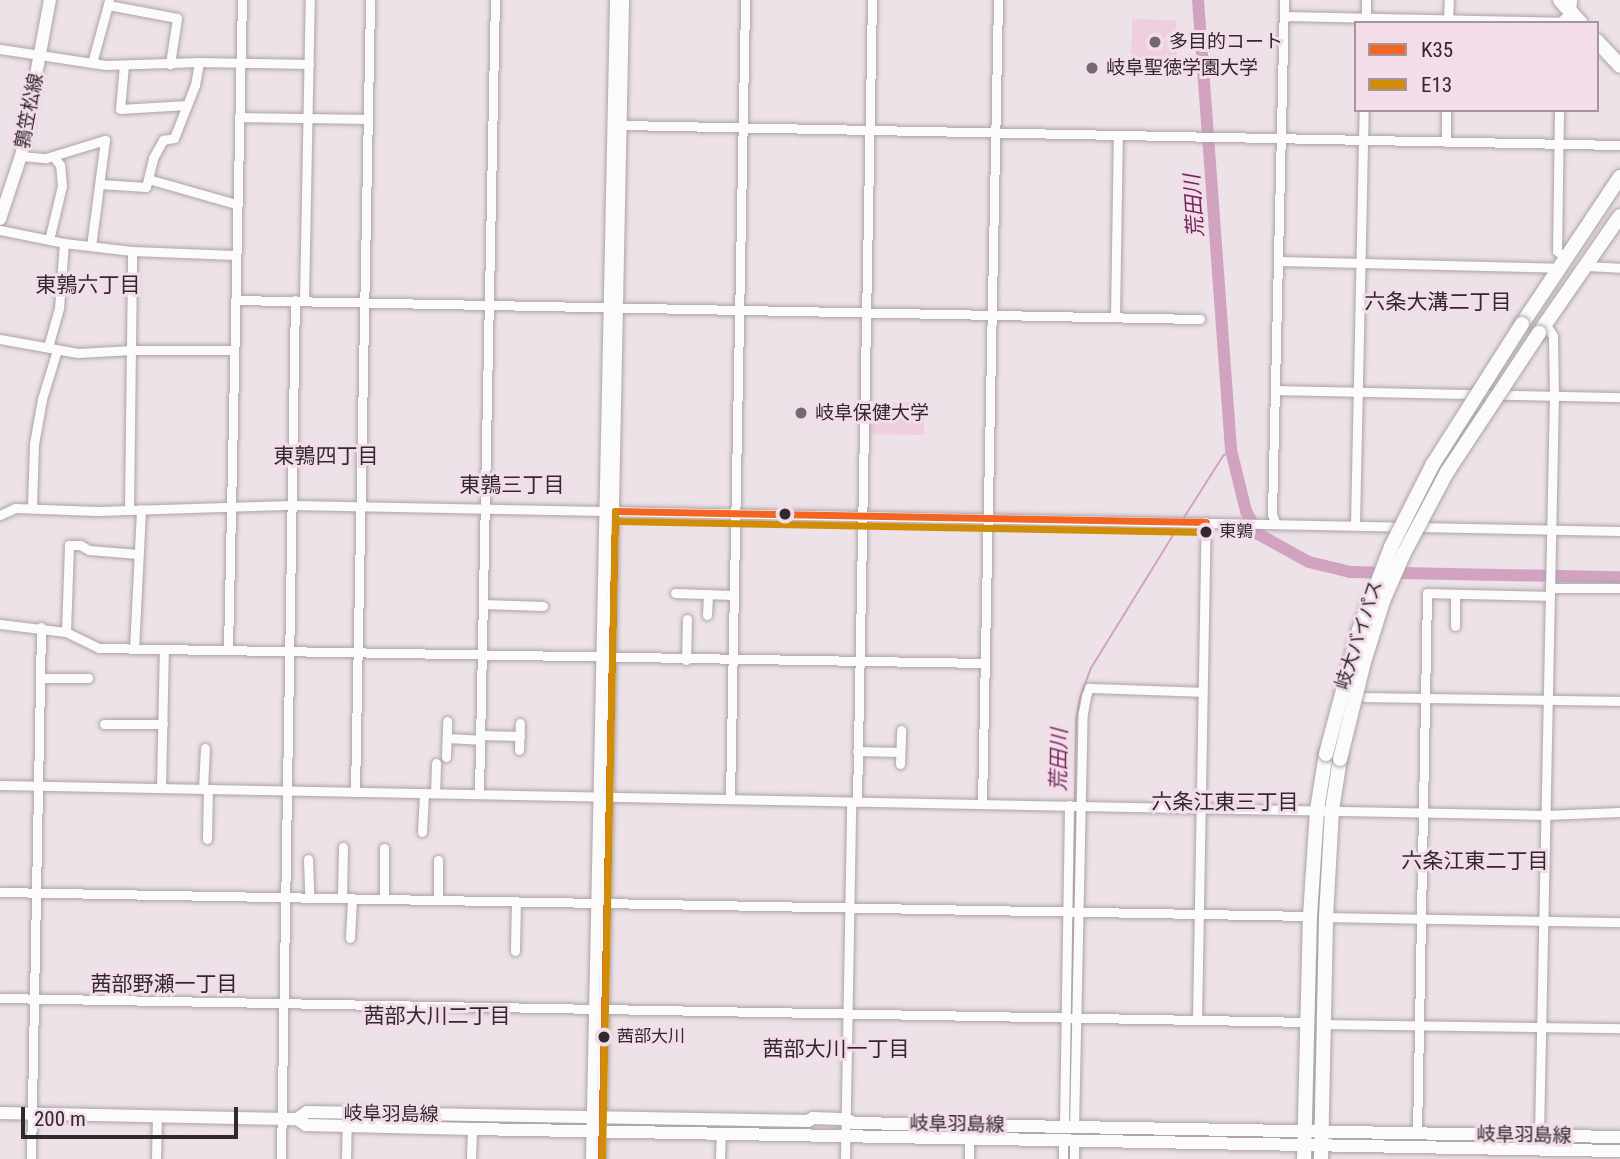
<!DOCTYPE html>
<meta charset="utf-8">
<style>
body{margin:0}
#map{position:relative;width:1620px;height:1159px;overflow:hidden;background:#ede2e8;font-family:"Roboto Condensed","Noto Sans JP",sans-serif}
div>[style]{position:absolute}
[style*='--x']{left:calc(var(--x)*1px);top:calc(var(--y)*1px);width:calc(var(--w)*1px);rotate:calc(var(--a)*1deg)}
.green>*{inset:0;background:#f0cee2}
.stream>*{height:2px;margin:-1px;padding:0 1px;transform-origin:1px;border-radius:1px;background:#d2a3c1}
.river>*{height:12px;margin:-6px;padding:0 6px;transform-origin:6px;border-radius:6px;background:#d2a3c1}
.roads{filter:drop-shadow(0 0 2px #aca3a8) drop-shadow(0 0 2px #aca3a8)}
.minor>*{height:9px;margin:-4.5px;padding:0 4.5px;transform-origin:4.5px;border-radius:4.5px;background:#fcfbfc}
.tertiary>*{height:10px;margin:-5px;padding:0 5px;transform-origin:5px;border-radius:5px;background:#fcfbfc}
.secondary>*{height:12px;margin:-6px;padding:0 6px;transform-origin:6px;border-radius:6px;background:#fcfbfc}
.primary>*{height:14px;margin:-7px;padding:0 7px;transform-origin:7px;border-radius:7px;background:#fcfbfc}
.trunk>*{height:14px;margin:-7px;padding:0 7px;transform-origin:7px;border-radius:7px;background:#fcfbfc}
.bridges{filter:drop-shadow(0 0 2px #aca3a8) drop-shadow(0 0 2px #aca3a8)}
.trunk-bridge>*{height:14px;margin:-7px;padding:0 7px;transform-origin:7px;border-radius:7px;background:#fcfbfc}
.bus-1>*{height:7px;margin:-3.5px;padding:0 3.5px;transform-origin:3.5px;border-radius:3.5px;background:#f26522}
.bus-2>*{height:7px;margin:-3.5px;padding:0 3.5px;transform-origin:3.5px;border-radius:3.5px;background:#cf8d09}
.dots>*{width:19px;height:19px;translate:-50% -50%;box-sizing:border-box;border:4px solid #f2dde9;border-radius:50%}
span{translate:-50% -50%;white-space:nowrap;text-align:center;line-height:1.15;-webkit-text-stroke:6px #f2dde9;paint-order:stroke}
.bus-label{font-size:17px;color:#31292e}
.left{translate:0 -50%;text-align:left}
.poi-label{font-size:19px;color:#31292e}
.street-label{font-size:19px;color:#31292e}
.water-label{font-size:21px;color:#73285d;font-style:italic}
.neighbourhood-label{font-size:21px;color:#31292e}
.legend{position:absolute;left:1354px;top:21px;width:245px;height:91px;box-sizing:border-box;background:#f2dde9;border:2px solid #a5959e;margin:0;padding:9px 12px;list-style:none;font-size:21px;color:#31292e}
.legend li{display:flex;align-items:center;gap:14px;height:35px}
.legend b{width:35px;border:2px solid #a5959e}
.scale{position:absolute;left:21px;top:1107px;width:217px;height:32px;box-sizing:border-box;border:4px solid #31292e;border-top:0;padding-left:9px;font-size:21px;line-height:24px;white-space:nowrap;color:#31292e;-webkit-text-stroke:5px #f2dde9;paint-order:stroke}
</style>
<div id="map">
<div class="green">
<div style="clip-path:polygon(1132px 19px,1176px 20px,1177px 69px,1131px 68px)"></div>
<div style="clip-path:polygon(867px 402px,924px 403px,924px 435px,867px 434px)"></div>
</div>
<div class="stream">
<div style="--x:1183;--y:519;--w:75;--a:-57.6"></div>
<div style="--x:1223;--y:456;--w:10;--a:-37"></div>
<div style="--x:1075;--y:802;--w:82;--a:-89.3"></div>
<div style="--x:1076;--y:720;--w:22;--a:-80"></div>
<div style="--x:1080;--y:698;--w:32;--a:-70"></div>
<div style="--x:1091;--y:668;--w:166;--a:-58.3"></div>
<div style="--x:1074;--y:907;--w:96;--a:-89.4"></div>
<div style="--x:1072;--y:1016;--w:100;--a:-89.4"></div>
<div style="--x:1071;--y:1044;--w:23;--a:-88"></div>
</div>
<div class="river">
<div style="--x:1198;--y:0;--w:451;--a:85.8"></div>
<div style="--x:1231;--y:450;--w:63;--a:76.2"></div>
<div style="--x:1246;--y:511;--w:26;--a:62"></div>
<div style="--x:1258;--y:534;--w:58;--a:28.8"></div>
<div style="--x:1309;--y:562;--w:42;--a:13.7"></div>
<div style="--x:1350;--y:572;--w:270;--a:1.1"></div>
</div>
<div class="roads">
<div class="minor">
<div style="--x:108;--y:5;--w:70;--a:10.7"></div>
<div style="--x:177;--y:18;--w:47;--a:98.7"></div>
<div style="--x:1284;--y:16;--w:276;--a:1.2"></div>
<div style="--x:1560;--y:22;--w:15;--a:-42"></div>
<div style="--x:1571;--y:12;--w:12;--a:-85"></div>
<div style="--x:1366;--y:21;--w:21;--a:-90"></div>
<div style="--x:1448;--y:23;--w:23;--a:-88"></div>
<div style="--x:0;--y:49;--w:107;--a:8.6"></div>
<div style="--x:106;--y:65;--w:93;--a:-1.8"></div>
<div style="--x:199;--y:62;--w:110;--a:1"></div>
<div style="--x:92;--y:63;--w:64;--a:-74.7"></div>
<div style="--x:124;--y:65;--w:44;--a:95.2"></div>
<div style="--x:120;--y:109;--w:67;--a:-3.4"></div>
<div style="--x:1559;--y:110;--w:141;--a:90.8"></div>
<div style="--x:1557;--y:251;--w:11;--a:38"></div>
<div style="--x:239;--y:117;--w:128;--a:0.9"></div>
<div style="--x:622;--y:125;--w:998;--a:1.15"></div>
<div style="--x:1446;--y:142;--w:32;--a:-90"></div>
<div style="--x:21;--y:156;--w:25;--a:5"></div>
<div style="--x:46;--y:158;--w:62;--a:-17"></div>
<div style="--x:105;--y:140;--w:107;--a:97.5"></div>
<div style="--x:148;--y:179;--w:91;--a:15.9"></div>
<div style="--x:100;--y:184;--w:46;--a:3.7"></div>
<div style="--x:146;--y:187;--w:30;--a:-76"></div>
<div style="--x:153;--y:158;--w:21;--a:-61"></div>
<div style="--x:163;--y:140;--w:11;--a:-10"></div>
<div style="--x:174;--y:138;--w:57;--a:-68.4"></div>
<div style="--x:195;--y:85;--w:23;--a:-80"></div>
<div style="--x:0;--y:230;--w:65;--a:11.5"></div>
<div style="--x:64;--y:243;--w:68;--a:6.7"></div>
<div style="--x:132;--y:251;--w:103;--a:2.2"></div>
<div style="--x:49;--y:240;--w:56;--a:-76.5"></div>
<div style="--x:62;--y:186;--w:21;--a:-95"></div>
<div style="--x:60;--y:165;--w:10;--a:-127"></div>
<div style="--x:1279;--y:261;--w:280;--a:1.4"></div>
<div style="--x:1586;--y:266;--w:34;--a:3"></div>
<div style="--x:235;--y:300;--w:965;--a:1.13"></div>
<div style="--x:304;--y:300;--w:300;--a:-88.9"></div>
<div style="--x:1115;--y:317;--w:182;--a:-89.1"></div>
<div style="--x:0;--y:339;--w:79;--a:10.2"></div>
<div style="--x:78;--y:353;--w:54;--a:-3.2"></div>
<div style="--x:132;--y:350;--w:102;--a:0"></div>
<div style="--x:48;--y:347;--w:41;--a:-74.2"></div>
<div style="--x:59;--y:308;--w:65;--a:-85.6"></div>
<div style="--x:1276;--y:390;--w:344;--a:1.2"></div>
<div style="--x:32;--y:507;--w:63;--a:-88.2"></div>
<div style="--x:34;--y:444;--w:46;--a:-79.9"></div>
<div style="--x:42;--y:399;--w:51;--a:-73"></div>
<div style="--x:129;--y:509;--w:258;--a:-89.3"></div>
<div style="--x:0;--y:515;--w:17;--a:-25"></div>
<div style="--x:15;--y:508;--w:82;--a:2.1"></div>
<div style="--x:97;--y:511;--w:195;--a:-1.8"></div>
<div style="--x:292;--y:505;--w:1328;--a:1.12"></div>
<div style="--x:1275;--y:523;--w:9;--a:-108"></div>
<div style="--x:1272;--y:514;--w:514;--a:-88.66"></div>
<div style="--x:1355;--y:525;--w:415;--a:-88.8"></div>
<div style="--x:1550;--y:588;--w:70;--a:0"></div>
<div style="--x:675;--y:593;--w:58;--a:2"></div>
<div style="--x:483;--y:604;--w:60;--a:1.9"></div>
<div style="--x:707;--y:615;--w:21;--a:-87"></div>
<div style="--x:0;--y:624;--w:66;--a:6.9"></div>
<div style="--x:66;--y:632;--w:87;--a:-88"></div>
<div style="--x:69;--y:545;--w:11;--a:0"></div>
<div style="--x:80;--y:545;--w:10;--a:29"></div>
<div style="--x:89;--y:550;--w:49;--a:4.7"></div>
<div style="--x:1455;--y:626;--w:32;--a:-90"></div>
<div style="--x:66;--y:632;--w:37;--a:26"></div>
<div style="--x:99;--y:648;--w:886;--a:0.97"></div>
<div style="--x:134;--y:649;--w:140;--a:-87.1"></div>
<div style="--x:228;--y:650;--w:650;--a:-88.77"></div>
<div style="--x:686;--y:660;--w:41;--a:-88.6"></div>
<div style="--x:41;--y:678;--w:47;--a:0"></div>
<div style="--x:1365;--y:697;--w:255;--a:0.9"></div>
<div style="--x:104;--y:724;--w:59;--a:0"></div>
<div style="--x:480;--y:735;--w:40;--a:1.4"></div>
<div style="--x:447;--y:738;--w:33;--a:3"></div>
<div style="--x:519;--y:750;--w:27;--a:-88"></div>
<div style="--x:857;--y:751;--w:43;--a:1.3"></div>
<div style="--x:446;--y:757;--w:36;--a:-88"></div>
<div style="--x:900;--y:764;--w:34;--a:-88"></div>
<div style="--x:0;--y:785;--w:1545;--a:1.11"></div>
<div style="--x:1545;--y:815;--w:75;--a:-2.3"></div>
<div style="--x:161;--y:788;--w:139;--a:-88.8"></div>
<div style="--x:203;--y:789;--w:41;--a:-87.2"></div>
<div style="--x:355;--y:792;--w:792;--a:-88.91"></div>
<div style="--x:435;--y:793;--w:30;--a:-88"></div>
<div style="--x:479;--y:794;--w:794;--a:-88.85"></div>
<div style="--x:730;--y:799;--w:799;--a:-88.92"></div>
<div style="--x:857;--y:802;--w:802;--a:-88.93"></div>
<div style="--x:982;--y:804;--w:804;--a:-88.86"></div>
<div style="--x:422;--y:832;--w:39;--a:-87"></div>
<div style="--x:207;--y:839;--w:50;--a:-88.9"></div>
<div style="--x:308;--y:859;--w:38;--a:88"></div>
<div style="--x:0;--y:892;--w:1310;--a:1.05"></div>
<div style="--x:342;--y:898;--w:51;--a:-88.9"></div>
<div style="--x:384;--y:899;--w:51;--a:-90"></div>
<div style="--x:438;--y:899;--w:39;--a:-90"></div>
<div style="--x:1326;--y:917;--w:294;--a:1"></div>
<div style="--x:350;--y:938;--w:40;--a:-87.1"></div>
<div style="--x:515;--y:951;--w:50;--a:-88.9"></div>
<div style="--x:0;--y:998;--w:1306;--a:1.05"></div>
<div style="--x:1197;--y:1020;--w:498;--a:-89"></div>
<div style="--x:1323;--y:1024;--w:297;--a:0.8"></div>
<div style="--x:1064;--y:1126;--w:321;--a:-89.1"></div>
<div style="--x:1074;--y:1127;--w:414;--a:-88.8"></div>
<div style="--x:1083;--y:713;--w:17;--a:-80"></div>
<div style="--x:1086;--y:696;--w:9;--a:-69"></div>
<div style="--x:1089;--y:688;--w:113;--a:2"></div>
<div style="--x:1417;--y:1134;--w:541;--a:-88.94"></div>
<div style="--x:1427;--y:593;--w:123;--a:1.4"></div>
<div style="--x:1539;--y:1135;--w:740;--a:-88.84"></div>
<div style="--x:1554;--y:395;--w:59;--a:-91"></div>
<div style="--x:1553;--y:336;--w:13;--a:-122"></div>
<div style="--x:31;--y:1159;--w:532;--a:-88.92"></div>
<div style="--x:156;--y:1159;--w:43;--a:-88.7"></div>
<div style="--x:281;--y:1159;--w:859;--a:-89.07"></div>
<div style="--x:346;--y:1159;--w:46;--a:-88.8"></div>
<div style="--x:471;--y:1159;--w:30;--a:-88"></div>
<div style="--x:720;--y:1159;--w:26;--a:-88"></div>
<div style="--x:845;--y:1159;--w:357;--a:-89"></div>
<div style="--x:969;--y:1159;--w:21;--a:-90"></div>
<div style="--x:1063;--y:1159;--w:19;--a:-90"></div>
<div style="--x:1074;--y:1159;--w:19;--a:-90"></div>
</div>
<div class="tertiary">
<div style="--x:591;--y:1159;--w:1159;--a:-88.81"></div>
<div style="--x:601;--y:1159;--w:1159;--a:-88.86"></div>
</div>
<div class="secondary">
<div style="--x:0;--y:219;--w:66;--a:-71.6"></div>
<div style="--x:21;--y:156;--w:159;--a:-79.5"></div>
<div style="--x:0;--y:1113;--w:297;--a:1.2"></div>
<div style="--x:297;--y:1119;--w:11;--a:34"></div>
<div style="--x:306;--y:1125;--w:166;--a:1.4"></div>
<div style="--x:472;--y:1129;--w:1148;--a:1.1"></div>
<div style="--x:297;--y:1119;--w:12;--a:-35"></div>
<div style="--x:307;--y:1112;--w:501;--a:1.03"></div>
<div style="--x:808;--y:1121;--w:6;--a:-31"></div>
<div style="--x:813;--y:1118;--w:33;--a:2"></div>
<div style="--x:846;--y:1119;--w:9;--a:27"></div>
<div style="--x:854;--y:1123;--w:766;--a:1.05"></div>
</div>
<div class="primary">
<div style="--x:1560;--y:0;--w:31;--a:48"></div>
<div style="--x:1597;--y:41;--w:34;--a:47"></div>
</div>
<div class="trunk">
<div style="--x:1522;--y:324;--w:177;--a:-56.3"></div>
<div style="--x:1539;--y:333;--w:142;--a:-55.3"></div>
<div style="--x:1304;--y:1159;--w:243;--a:-88.6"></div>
<div style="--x:1310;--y:916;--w:106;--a:-86.2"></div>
<div style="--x:1317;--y:810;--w:57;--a:-80.9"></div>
<div style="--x:1321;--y:1159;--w:242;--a:-88.8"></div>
<div style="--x:1326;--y:917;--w:107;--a:-86.8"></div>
<div style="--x:1332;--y:810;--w:52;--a:-81.1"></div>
</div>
</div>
<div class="bridges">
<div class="trunk-bridge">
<div style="--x:1326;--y:754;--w:128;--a:-75.1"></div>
<div style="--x:1359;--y:630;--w:89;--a:-68.9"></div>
<div style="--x:1391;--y:547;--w:93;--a:-63.2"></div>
<div style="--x:1433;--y:464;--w:166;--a:-57.6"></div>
<div style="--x:1340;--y:759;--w:100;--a:-76.1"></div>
<div style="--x:1364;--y:662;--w:64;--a:-72.7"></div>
<div style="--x:1383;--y:601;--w:52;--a:-66.4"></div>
<div style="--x:1404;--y:553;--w:92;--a:-62"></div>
<div style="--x:1447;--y:472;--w:167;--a:-56.5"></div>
</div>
</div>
<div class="bus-1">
<div style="--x:601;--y:1159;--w:648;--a:-88.76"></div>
<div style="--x:615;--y:511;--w:591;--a:1.07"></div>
</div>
<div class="bus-2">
<div style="--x:615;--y:521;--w:591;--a:1.07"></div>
<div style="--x:602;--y:1159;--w:648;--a:-88.85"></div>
</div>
<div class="dots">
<div style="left:1155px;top:42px;background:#736a6f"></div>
<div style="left:1092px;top:68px;background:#736a6f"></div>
<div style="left:801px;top:413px;background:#736a6f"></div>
<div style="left:785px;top:514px;background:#31292e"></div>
<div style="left:1206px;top:532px;background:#31292e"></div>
<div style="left:604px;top:1037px;background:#31292e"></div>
</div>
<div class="bus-label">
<span class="left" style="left:1219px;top:532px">東鶉</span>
<span class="left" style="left:617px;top:1037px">茜部大川</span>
</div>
<div class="poi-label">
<span class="left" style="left:1169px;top:42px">多目的コート</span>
<span class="left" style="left:1106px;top:68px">岐阜聖徳学園大学</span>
<span class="left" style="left:815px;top:413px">岐阜保健大学</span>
</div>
<div class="street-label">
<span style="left:29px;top:111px;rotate:-79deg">鶉笠松線</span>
<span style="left:1359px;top:635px;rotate:-72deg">岐大バイパス</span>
<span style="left:391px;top:1114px;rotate:1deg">岐阜羽島線</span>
<span style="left:957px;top:1124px;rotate:1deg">岐阜羽島線</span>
<span style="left:1524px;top:1135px;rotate:1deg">岐阜羽島線</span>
</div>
<div class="water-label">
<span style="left:1194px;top:206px;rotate:-94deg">荒田川</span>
<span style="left:1059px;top:760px;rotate:-89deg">荒田川</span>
</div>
<div class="neighbourhood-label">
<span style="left:88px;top:285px">東鶉六丁目</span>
<span style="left:1438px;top:302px">六条大溝二丁目</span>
<span style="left:326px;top:456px">東鶉四丁目</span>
<span style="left:512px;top:485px">東鶉三丁目</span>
<span style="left:1225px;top:802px">六条江東三丁目</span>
<span style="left:1475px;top:861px">六条江東二丁目</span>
<span style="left:164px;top:984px">茜部野瀬一丁目</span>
<span style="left:437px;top:1016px">茜部大川二丁目</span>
<span style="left:836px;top:1049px">茜部大川一丁目</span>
</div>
<ul class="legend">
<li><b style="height:9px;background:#f26522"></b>K35</li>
<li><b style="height:9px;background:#cf8d09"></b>E13</li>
</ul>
<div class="scale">200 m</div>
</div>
